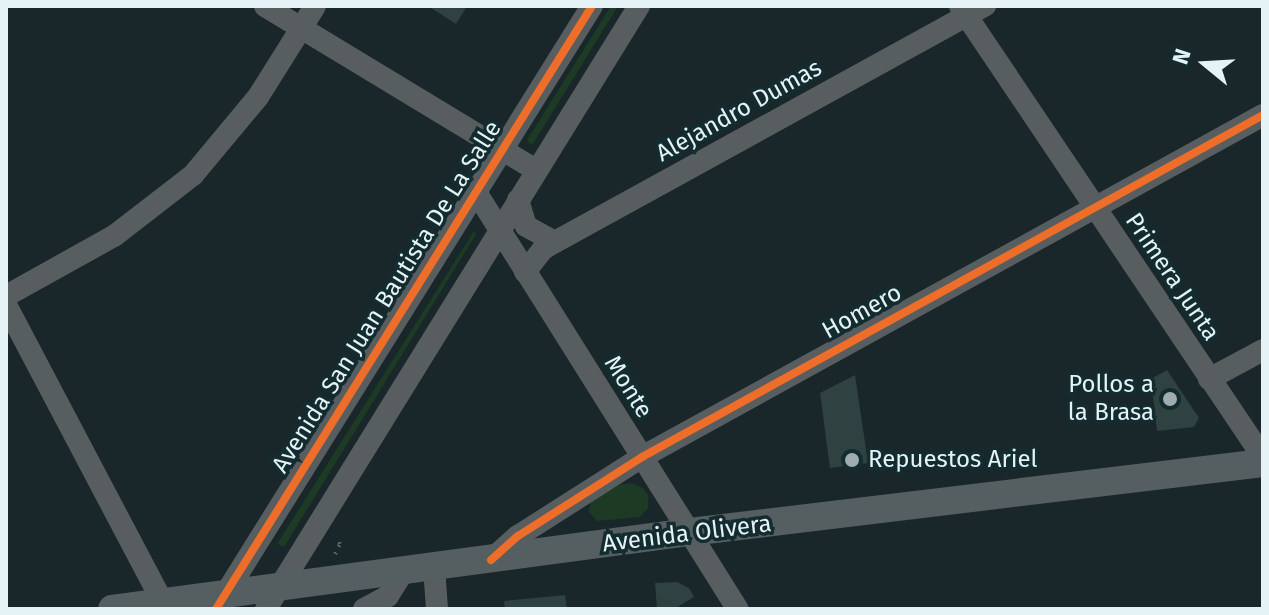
<!DOCTYPE html>
<style>
body{margin:0}
#map{position:relative;width:1269px;height:615px;overflow:hidden;background:#19272a;font-family:"Fira Sans",sans-serif}
div>[style]{position:absolute}
[style*='--x']{left:calc(var(--x)*1px);top:calc(var(--y)*1px);width:calc(var(--w)*1px);rotate:calc(var(--a)*1deg)}
.green>*{inset:0;background:#1d3a24}
.building>*{inset:0;background:#2f4241}
.path>*{height:4px;margin-top:-2px;transform-origin:0;background:repeating-linear-gradient(90deg,#5b6264 0 2px,transparent 0 8px)}
.minor>*{height:22px;margin:-11px;padding:0 11px;transform-origin:11px;border-radius:11px;background:#585d60}
.major>*{height:28px;margin:-14px;padding:0 14px;transform-origin:14px;border-radius:14px;background:#555e61}
.cycleway>*{height:8px;margin:-4px;padding:0 4px;transform-origin:4px;border-radius:4px;background:#ee6e29}
.dots>*{width:22px;height:22px;translate:-50% -50%;box-sizing:border-box;border:4px solid #132c30;border-radius:50%}
span{translate:-50% -50%;white-space:nowrap;text-align:center;line-height:1.15;-webkit-text-stroke:7px #132c30;paint-order:stroke}
.street-label{font-size:24px;color:#e5f3f6}
.poi-label{font-size:24px;color:#e5f3f6}
.right{translate:-100% -50%;text-align:right}
.left{translate:0 -50%;text-align:left}
.frame{position:absolute;inset:0;border:8px solid #e5f3f6;pointer-events:none}
.north{position:absolute;left:1165px;top:24px;width:80px;height:80px;-webkit-text-stroke:6px #132c30;paint-order:stroke;rotate:288deg;font-size:22px;font-weight:700;line-height:32px;text-align:center;color:#e5f3f6}
.north::after{content:'';display:block;margin:auto;width:28px;height:36px;background:#e5f3f6;clip-path:polygon(50% 0,100% 100%,50% 72%,0 100%)}
</style>
<div id="map">
<div class="green">
<div style="clip-path:polygon(611px 6px,618px 6px,533px 144px,529px 143px,527px 140px)"></div>
<div style="clip-path:polygon(474px 231px,476px 234px,284px 547px,277px 544px)"></div>
<div style="clip-path:polygon(619px 485px,632px 483px,643px 488px,648px 495px,648px 508px,640px 517px,597px 521px,589px 512px,591px 500px)"></div>
</div>
<div class="building">
<div style="clip-path:polygon(428px 6px,467px 6px,456px 24px)"></div>
<div style="clip-path:polygon(1167px 370px,1199px 418px,1194px 427px,1157px 431px,1151px 379px)"></div>
<div style="clip-path:polygon(855px 375px,868px 463px,830px 468px,820px 393px)"></div>
<div style="clip-path:polygon(677px 582px,689px 588px,694px 597px,674px 609px,657px 609px,655px 583px)"></div>
<div style="clip-path:polygon(565px 595px,567px 609px,505px 609px,504px 601px)"></div>
</div>
<div class="path">
<div style="--x:335;--y:554;--w:11;--a:-63"></div>
<div style="--x:340;--y:544;--w:8;--a:-113"></div>
</div>
<div class="minor">
<div style="--x:265;--y:6;--w:317;--a:31.2"></div>
<div style="--x:960;--y:6;--w:543;--a:56.11"></div>
<div style="--x:476;--y:192;--w:492;--a:57.9"></div>
<div style="--x:518;--y:200;--w:27;--a:73"></div>
<div style="--x:526;--y:226;--w:33;--a:29"></div>
<div style="--x:525;--y:272;--w:29;--a:-52"></div>
<div style="--x:543;--y:249;--w:14;--a:-30"></div>
<div style="--x:555;--y:242;--w:491;--a:-28.8"></div>
<div style="--x:6;--y:296;--w:124;--a:-29.1"></div>
<div style="--x:114;--y:236;--w:100;--a:-37.7"></div>
<div style="--x:193;--y:175;--w:102;--a:-50.2"></div>
<div style="--x:258;--y:97;--w:107;--a:-57.9"></div>
<div style="--x:6;--y:305;--w:337;--a:62.2"></div>
<div style="--x:1209;--y:379;--w:61;--a:-28.2"></div>
<div style="--x:491;--y:560;--w:36;--a:-42"></div>
<div style="--x:518;--y:536;--w:147;--a:-32.5"></div>
<div style="--x:642;--y:457;--w:709;--a:-28.84"></div>
<div style="--x:434;--y:567;--w:42;--a:85.9"></div>
<div style="--x:221;--y:601;--w:701;--a:-58.06"></div>
<div style="--x:266;--y:609;--w:709;--a:-58.26"></div>
<div style="--x:364;--y:609;--w:27;--a:-28"></div>
<div style="--x:388;--y:596;--w:28;--a:-58"></div>
</div>
<div class="major">
<div style="--x:112;--y:609;--w:583;--a:-7.59"></div>
<div style="--x:690;--y:532;--w:577;--a:-6.87"></div>
</div>
<div class="cycleway">
<div style="--x:491;--y:560;--w:36;--a:-42"></div>
<div style="--x:518;--y:536;--w:147;--a:-32.5"></div>
<div style="--x:642;--y:457;--w:709;--a:-28.84"></div>
<div style="--x:216;--y:609;--w:711;--a:-58.05"></div>
</div>
<div class="dots">
<div style="left:1170px;top:399px;background:#9eacaf"></div>
<div style="left:852px;top:460px;background:#9eacaf"></div>
</div>
<div class="street-label">
<span style="left:739px;top:111px;rotate:-29deg">Alejandro Dumas</span>
<span style="left:1172px;top:277px;rotate:56deg">Primera Junta</span>
<span style="left:387px;top:297px;rotate:-58deg">Avenida San Juan Bautista De La Salle</span>
<span style="left:862px;top:312px;rotate:-29deg">Homero</span>
<span style="left:628px;top:387px;rotate:58deg">Monte</span>
<span style="left:687px;top:534px;rotate:-7deg">Avenida Olivera</span>
</div>
<div class="poi-label">
<span class="right" style="left:1154px;top:399px">Pollos a<br>la Brasa</span>
<span class="left" style="left:868px;top:460px">Repuestos Ariel</span>
</div>
<div class="frame"></div>
<div class="north">N</div>
</div>
